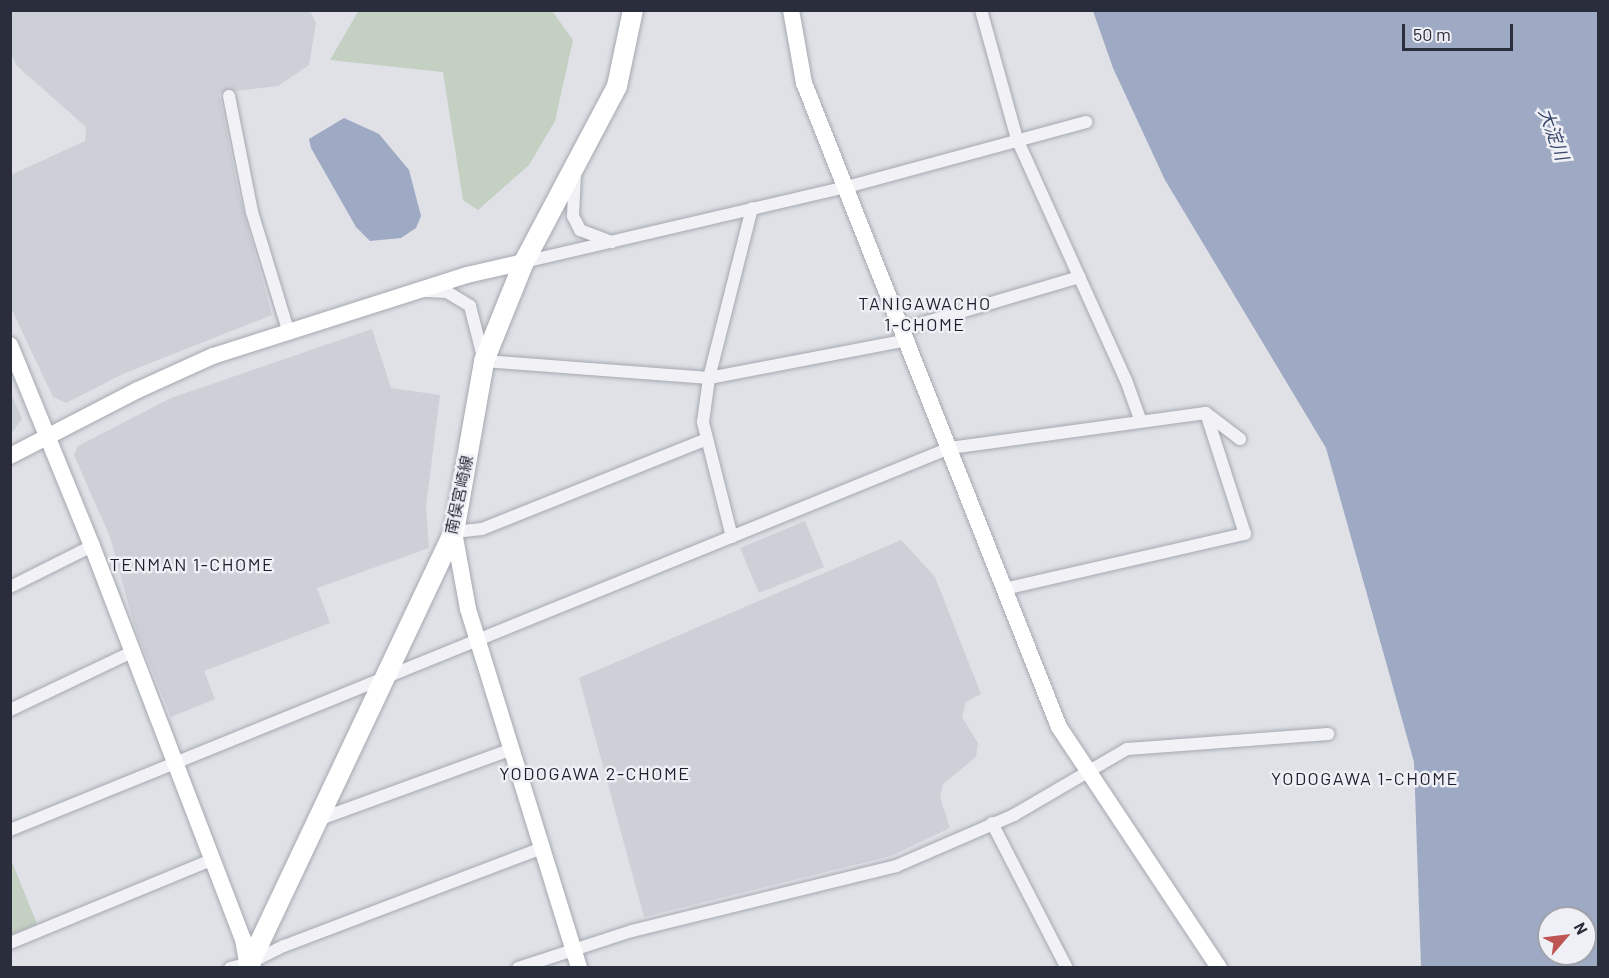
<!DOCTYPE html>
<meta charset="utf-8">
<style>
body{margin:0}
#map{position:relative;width:1609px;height:978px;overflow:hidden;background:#dfe1e7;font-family:Barlow,"Noto Sans JP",sans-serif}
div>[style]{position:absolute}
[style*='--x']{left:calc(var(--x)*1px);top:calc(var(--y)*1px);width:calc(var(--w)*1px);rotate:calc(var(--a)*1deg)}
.built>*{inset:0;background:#ced0d8}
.green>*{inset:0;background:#c3d0c2}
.water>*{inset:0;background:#9eaac3}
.roads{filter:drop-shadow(0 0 2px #a5a8b0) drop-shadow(0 0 2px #a5a8b0)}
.street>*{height:12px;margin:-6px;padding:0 6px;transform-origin:6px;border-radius:6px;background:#f2f2f6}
.secondary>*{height:16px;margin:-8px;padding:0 8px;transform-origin:8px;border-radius:8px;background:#fff}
.primary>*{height:20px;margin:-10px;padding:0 10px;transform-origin:10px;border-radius:10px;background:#fff}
span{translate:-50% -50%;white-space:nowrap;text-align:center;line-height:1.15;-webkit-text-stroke:5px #eff0f5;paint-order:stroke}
.street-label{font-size:16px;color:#2a2e3c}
.water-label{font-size:18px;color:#39476b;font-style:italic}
.neighbourhood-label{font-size:18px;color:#1c1f2d;letter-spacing:1.5px}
.frame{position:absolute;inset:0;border:12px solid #2a2e3c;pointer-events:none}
.north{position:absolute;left:1537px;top:906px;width:60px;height:60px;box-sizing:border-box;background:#eff0f5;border:2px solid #a0a2ab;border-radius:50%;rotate:62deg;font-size:16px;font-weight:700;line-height:24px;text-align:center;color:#2a2e3c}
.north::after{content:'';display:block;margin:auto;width:21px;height:27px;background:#be5453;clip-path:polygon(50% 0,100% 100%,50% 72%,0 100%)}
.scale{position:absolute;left:1402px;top:24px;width:111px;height:27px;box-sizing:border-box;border:3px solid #2a2e3c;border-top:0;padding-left:8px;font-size:18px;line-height:21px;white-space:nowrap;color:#2a2e3c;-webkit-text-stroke:4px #eff0f5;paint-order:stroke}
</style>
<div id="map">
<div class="built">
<div style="clip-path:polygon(12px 11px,310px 11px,316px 23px,309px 65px,278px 86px,219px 93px,240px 199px,272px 315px,123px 374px,66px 403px,53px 397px,11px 308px,11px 175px,85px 141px,86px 127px,17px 66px,11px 54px)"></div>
<div style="clip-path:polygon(372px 329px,391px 388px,440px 395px,426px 507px,429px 548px,317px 588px,330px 623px,204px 671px,215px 699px,171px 717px,134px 625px,110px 537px,74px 455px,78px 446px,171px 398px)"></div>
<div style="clip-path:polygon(11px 393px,22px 419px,11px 434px,10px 434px)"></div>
<div style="clip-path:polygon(805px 521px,824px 567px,759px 593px,740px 548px)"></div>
<div style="clip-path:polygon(901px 540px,935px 577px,981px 694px,966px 702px,962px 717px,978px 743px,976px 757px,943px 784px,940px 797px,950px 828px,891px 856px,644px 917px,579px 678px)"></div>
</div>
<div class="green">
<div style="clip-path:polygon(359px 10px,552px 11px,573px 40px,555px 121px,529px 165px,478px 210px,463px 200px,443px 72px,330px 60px)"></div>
<div style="clip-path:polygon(10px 857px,37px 924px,11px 935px,10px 935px)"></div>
</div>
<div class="water">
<div style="clip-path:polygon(evenodd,1093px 11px,1598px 11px,1598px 967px,1421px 967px,1414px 762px,1326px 448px,1165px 180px,1113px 68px,1093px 11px,1549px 918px,1585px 918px,1585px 954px,1549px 954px,1549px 918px)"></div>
<div style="clip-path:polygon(344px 118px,379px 134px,409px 170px,421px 216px,416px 228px,401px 238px,370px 241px,356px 227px,311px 148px,309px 139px)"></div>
</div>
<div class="roads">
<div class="street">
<div style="--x:981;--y:10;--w:134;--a:74.4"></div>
<div style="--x:1017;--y:139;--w:265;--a:65.7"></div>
<div style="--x:1126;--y:380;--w:41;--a:70.3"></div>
<div style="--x:229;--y:96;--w:118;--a:78.8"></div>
<div style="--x:252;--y:212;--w:127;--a:73"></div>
<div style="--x:575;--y:173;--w:43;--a:92.7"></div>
<div style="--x:573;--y:216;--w:16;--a:63"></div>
<div style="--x:580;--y:230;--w:34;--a:21"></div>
<div style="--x:524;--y:262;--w:332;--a:-13.1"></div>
<div style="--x:847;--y:187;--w:248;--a:-15.2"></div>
<div style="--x:427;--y:291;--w:20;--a:3"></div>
<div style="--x:447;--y:292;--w:27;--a:31"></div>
<div style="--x:470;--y:306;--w:57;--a:75.7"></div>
<div style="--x:484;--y:361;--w:226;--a:4.3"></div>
<div style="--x:709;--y:378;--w:203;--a:-10.8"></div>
<div style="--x:903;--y:329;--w:184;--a:-16.4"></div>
<div style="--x:454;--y:532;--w:28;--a:-6"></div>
<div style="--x:482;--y:529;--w:240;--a:-21.8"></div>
<div style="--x:732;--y:537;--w:119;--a:-104.2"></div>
<div style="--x:703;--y:422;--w:44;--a:-82.2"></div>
<div style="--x:709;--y:378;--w:175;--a:-75.8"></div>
<div style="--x:10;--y:587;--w:92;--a:-26.6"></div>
<div style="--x:1004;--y:589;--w:247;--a:-12.9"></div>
<div style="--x:1245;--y:534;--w:127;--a:-107.9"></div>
<div style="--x:10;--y:710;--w:133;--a:-25.4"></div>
<div style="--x:320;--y:819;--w:204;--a:-20"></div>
<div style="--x:992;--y:823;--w:163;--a:62.7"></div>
<div style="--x:10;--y:830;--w:1015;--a:-22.12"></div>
<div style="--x:950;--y:448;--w:258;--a:-7.8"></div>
<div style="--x:1206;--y:413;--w:43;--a:37.4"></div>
<div style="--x:10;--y:943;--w:217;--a:-22.4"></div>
<div style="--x:230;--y:968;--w:21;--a:-14"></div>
<div style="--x:250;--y:963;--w:38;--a:-27"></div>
<div style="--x:284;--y:946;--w:278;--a:-20.8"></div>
<div style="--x:518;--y:968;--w:120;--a:-18"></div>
<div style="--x:632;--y:931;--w:272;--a:-13.8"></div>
<div style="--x:896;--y:866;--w:129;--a:-23.4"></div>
<div style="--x:1014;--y:815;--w:131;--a:-30.3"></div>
<div style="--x:1127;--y:749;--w:202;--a:-4.3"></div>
</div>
<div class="secondary">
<div style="--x:791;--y:10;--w:74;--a:79.9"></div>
<div style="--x:804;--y:83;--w:693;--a:68.4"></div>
<div style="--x:1059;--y:727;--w:289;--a:56.4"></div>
<div style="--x:10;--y:345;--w:217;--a:67.8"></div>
<div style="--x:92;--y:546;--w:421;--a:69"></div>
<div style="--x:243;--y:939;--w:29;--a:80"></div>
<div style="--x:10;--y:456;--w:144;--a:-27.3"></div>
<div style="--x:138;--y:390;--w:82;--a:-24.4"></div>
<div style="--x:213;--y:356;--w:267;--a:-17.7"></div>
<div style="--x:467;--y:275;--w:58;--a:-12.8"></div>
<div style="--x:454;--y:532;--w:78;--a:79.7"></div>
<div style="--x:468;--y:609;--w:376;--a:72.8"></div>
</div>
<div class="primary">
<div style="--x:251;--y:968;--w:5;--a:-101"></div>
<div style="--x:250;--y:963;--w:477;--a:-64.7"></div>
<div style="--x:454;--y:532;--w:174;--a:-80"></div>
<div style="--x:484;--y:361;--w:107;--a:-68"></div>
<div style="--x:524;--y:262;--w:199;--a:-62.1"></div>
<div style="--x:617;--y:86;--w:78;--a:-78.1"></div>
</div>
</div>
<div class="street-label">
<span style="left:459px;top:495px;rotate:-78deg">南俣宮崎線</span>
</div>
<div class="water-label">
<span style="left:1554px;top:134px;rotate:70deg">大淀川</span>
</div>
<div class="neighbourhood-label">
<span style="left:925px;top:314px">TANIGAWACHO<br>1-CHOME</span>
<span style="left:192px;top:564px">TENMAN 1-CHOME</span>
<span style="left:595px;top:773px">YODOGAWA 2-CHOME</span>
<span style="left:1365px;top:778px">YODOGAWA 1-CHOME</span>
</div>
<div class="frame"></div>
<div class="north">N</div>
<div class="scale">50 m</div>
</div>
